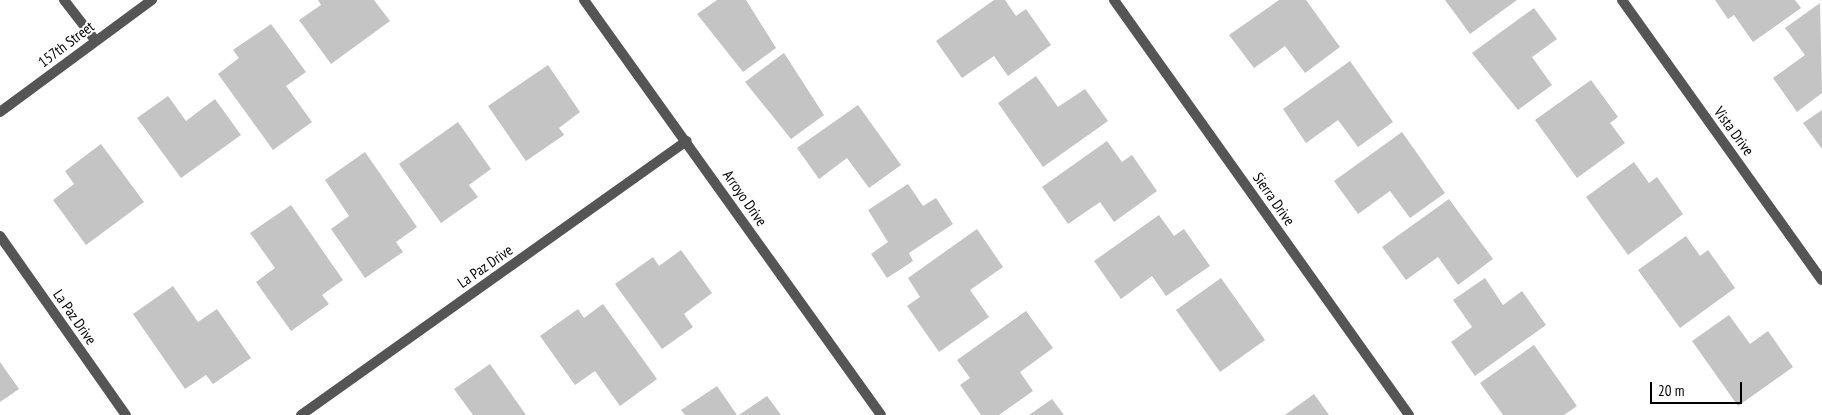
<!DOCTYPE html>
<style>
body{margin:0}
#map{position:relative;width:1822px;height:415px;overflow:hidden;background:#fff;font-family:"PT Sans Narrow",sans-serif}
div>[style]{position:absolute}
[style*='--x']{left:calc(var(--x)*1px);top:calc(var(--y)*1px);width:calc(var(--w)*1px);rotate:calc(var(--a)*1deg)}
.building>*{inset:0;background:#c4c4c4}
.minor>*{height:10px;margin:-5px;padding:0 5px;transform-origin:5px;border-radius:5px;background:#555}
span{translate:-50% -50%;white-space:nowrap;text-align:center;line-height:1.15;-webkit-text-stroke:4px #fff;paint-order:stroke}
.street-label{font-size:15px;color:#000}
.scale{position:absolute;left:1650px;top:382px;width:92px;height:22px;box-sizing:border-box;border:2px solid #000;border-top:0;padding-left:6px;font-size:15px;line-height:18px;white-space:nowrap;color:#000;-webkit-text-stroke:4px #fff;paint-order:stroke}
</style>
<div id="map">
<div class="building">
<div style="clip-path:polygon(318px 0,374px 0,390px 21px,331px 64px,299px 20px,321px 5px)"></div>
<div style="clip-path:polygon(717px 0,746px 0,776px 48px,743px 72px,697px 14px)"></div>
<div style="clip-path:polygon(994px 0,1005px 0,1016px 16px,1026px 9px,1051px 45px,1008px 76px,994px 56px,962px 78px,936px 41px)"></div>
<div style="clip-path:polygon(1279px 0,1306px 0,1340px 47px,1305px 73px,1285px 46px,1254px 68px,1229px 35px)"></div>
<div style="clip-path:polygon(1445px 0,1517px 0,1470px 34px)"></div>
<div style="clip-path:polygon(1715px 0,1795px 0,1801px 8px,1753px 42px,1734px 15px,1728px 19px)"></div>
<div style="clip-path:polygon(1820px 3px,1822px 93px,1797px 112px,1773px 78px,1805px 55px,1785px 28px)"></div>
<div style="clip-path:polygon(1534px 8px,1557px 39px,1532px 57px,1552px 85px,1518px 110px,1472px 53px)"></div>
<div style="clip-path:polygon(271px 24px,306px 72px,286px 86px,312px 122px,273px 150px,218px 74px,239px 58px,233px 50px)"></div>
<div style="clip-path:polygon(784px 53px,824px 115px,791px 139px,745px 82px)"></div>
<div style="clip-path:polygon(1350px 61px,1393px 122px,1358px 147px,1338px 120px,1306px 143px,1283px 109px)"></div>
<div style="clip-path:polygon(548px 65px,580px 112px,559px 128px,564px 135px,526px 161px,488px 106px)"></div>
<div style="clip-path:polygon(1036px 76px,1058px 107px,1085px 89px,1108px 121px,1043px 167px,998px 103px)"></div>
<div style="clip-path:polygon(1591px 80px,1618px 117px,1610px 123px,1625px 143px,1577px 178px,1535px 120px)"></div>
<div style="clip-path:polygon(168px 96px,186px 121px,215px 99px,241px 135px,181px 178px,137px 118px)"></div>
<div style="clip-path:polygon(858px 105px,901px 165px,869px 188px,847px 158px,819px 179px,797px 148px)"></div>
<div style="clip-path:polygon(1822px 110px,1822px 149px,1803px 123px)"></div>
<div style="clip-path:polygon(458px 122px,491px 169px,469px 185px,478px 197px,441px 223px,399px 164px)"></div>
<div style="clip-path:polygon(1402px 132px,1445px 193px,1410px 218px,1390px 191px,1358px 214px,1334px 181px)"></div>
<div style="clip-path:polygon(1107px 141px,1122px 162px,1132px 155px,1157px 191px,1114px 222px,1100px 202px,1068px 224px,1042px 187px)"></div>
<div style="clip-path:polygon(101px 144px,144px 202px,86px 245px,53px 200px,74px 184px,65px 171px)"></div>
<div style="clip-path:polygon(365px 152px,417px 227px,396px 242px,403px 252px,365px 278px,331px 229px,349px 216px,325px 180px)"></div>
<div style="clip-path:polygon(1634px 162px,1649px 183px,1657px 177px,1683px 214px,1628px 255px,1586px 197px)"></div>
<div style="clip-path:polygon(908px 184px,923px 206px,936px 198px,953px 224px,909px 253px,913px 261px,887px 278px,871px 254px,888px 242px,868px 210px)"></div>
<div style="clip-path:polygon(1449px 199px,1493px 259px,1458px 285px,1438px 257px,1406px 280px,1382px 247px)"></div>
<div style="clip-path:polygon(291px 205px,343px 280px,322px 295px,329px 304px,291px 331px,256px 282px,275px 268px,250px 233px)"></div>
<div style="clip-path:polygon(1159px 215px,1174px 236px,1184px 229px,1210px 266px,1166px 296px,1152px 276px,1121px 299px,1094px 261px)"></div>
<div style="clip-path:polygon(977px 229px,1003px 267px,970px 290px,989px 317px,939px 352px,907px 306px,920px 297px,908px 278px)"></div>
<div style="clip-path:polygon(1686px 236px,1700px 256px,1708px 250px,1735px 288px,1680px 328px,1638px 270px)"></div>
<div style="clip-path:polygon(681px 250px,712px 293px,684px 314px,693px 327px,662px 349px,615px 284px,653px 257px,659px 266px)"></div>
<div style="clip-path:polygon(1221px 278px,1265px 340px,1220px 372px,1176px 310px)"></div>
<div style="clip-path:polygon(1485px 278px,1503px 305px,1522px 291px,1546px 325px,1475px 376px,1451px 342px,1472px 327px,1453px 300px)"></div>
<div style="clip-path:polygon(173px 286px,198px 322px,217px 309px,251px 358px,213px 384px,206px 375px,185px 389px,133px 314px)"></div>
<div style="clip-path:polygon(603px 304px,657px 379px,620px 406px,595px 371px,575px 385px,540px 336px,578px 309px,584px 318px)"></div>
<div style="clip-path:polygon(1026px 311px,1053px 348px,1020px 372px,1033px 391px,999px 415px,981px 415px,960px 385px,970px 378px,957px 360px)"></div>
<div style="clip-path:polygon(1729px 315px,1750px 344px,1768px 331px,1793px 367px,1738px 406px,1692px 341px)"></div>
<div style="clip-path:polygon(1534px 345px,1577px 406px,1564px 415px,1503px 415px,1480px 383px)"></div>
<div style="clip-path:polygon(0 362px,19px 389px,0 402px)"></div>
<div style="clip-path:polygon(490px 364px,526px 415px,473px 415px,454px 389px)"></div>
<div style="clip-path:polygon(717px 386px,737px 415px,685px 415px,681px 410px)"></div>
<div style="clip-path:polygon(1314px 394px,1329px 415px,1285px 415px)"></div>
<div style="clip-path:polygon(767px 396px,781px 415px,739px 415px)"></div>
<div style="clip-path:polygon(1052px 399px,1064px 415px,1029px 415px)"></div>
</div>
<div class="minor">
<div style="--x:64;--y:0;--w:51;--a:52.2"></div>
<div style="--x:584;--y:0;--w:510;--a:54.41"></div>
<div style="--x:1114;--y:0;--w:509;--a:54.59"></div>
<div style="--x:1622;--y:0;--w:344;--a:54.5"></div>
<div style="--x:0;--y:112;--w:189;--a:-36.4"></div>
<div style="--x:0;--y:236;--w:219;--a:54.9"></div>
<div style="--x:301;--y:415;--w:473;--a:-35.4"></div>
</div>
<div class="street-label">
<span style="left:66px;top:44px;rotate:-37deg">157th Street</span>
<span style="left:1734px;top:131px;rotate:54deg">Vista Drive</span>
<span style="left:745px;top:198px;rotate:55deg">Arroyo Drive</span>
<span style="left:1274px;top:199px;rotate:55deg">Sierra Drive</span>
<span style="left:485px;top:266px;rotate:-35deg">La Paz Drive</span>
<span style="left:75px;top:317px;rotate:55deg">La Paz Drive</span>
</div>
<div class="scale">20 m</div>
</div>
